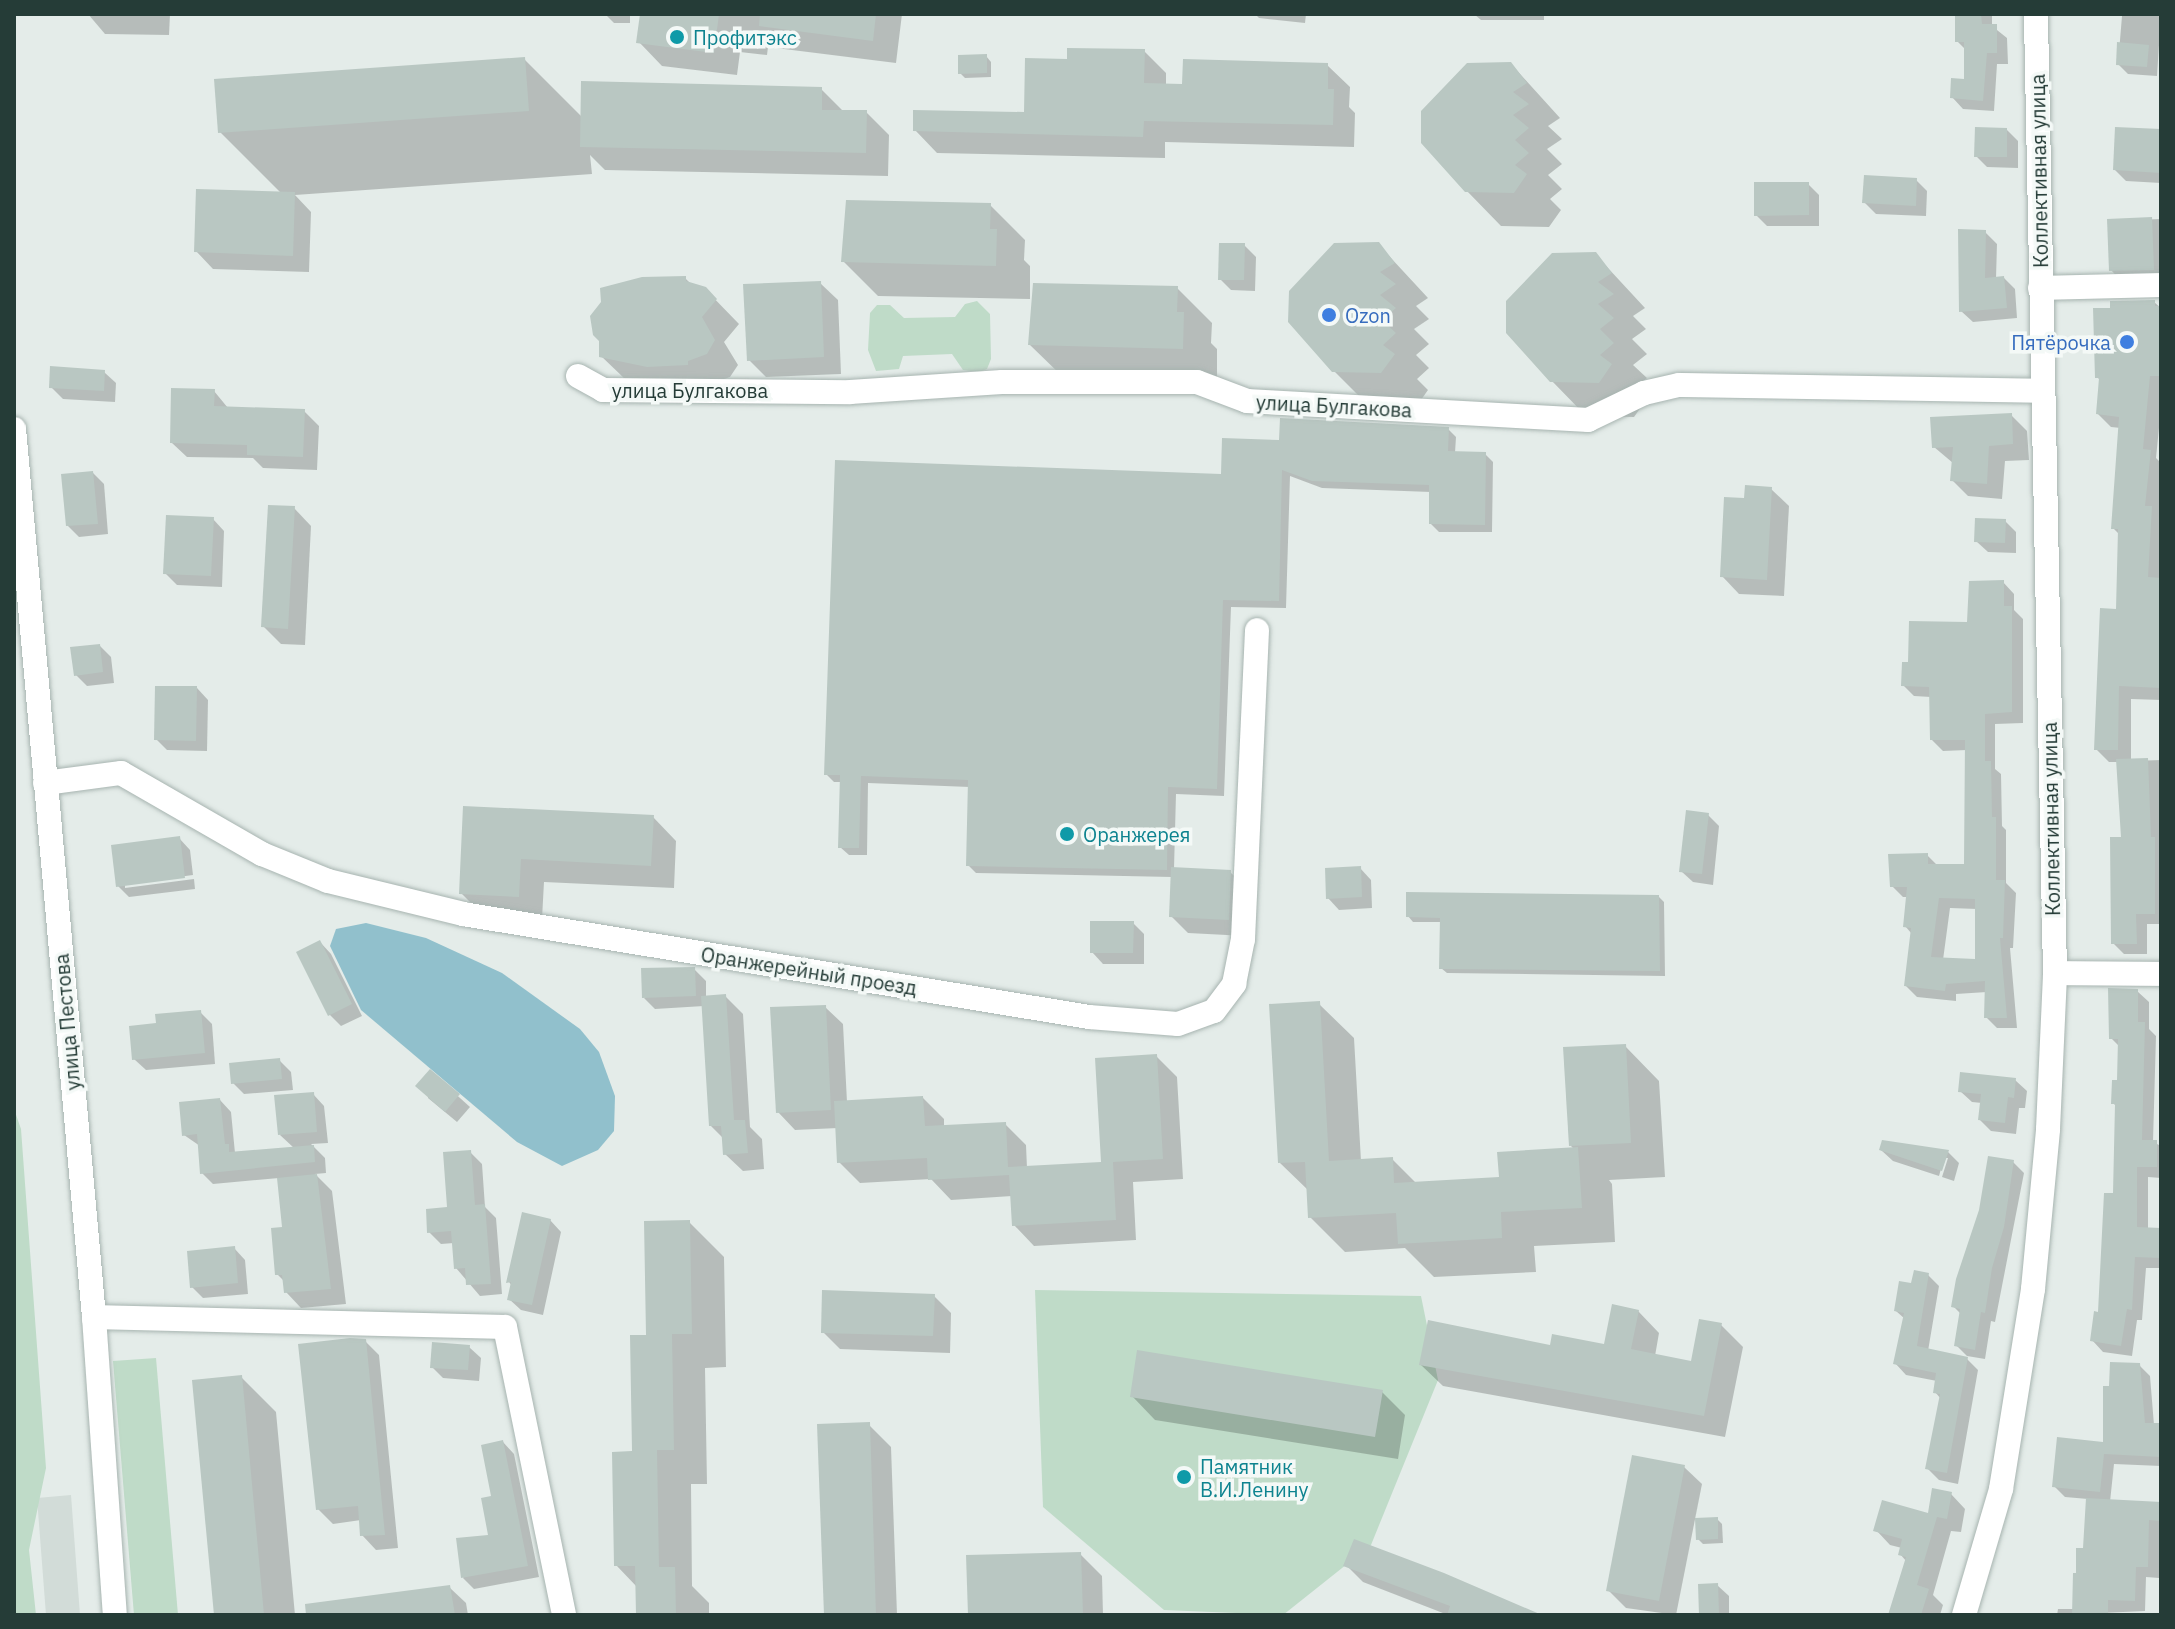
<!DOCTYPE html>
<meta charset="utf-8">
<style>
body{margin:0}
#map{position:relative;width:2175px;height:1629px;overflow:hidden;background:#e4ece9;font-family:"IBM Plex Sans",sans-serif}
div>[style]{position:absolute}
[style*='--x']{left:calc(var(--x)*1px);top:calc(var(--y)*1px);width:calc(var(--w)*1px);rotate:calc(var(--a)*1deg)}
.built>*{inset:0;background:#d2dcd8}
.green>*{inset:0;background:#bfdbc8}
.water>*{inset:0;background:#91c0cc}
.shadow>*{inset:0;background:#0003}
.building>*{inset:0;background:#b9c7c2}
.roads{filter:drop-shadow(0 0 2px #a7b4b0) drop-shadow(0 0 2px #a7b4b0)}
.minor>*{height:24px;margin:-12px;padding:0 12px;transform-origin:12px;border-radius:12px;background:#fff}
.dots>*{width:22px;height:22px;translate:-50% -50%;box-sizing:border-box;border:4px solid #f4f9f7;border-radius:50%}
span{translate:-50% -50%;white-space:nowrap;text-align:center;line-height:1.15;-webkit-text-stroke:7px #f4f9f7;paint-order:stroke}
.culture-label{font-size:20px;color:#0d838f}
.left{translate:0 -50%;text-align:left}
.street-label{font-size:20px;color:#253c37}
.shop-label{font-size:20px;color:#366cbe}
.right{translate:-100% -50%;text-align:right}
.frame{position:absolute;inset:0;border:16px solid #253c37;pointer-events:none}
</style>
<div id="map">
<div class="built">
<div style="clip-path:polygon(71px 1495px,80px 1615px,46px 1615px,37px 1498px)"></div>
</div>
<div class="green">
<div style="clip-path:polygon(977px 301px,990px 314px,991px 359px,987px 369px,979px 372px,963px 370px,952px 354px,903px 356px,899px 369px,876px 371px,868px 350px,870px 313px,877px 305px,890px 305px,904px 318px,955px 317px,965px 304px)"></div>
<div style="clip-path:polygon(14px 1109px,21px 1129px,46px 1468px,29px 1550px,36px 1615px,14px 1615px)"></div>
<div style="clip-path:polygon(1035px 1290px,1421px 1296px,1438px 1380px,1371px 1545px,1283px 1615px,1164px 1610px,1043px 1507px)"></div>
<div style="clip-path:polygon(156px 1358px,178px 1615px,134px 1615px,113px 1361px)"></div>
</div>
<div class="water">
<div style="clip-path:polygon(366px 923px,426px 938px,502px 973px,580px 1029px,599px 1052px,615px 1096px,614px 1131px,598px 1150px,562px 1166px,517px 1142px,361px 1010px,330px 946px,336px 929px)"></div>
</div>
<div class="shadow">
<div style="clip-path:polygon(88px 14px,170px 14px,169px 35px,105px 34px)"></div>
<div style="clip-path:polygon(605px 14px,630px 14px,630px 23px,614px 23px)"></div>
<div style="clip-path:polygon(642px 14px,902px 14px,896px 63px,768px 47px,767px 55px,740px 52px,737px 75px,662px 66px,639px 42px)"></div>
<div style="clip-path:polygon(1255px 14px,1306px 14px,1305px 23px,1259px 18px)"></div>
<div style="clip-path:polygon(1474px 14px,1544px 14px,1544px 20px,1481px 20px)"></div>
<div style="clip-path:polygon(1957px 14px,1992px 14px,1992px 26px,2007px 38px,2008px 64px,1997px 64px,1994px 111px,1963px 109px,1952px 97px,1966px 82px,1966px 50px,1957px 41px)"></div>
<div style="clip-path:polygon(2117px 14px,2161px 14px,2157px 76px,2128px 74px,2118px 64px,2122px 16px)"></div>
<div style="clip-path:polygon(1144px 51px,1166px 73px,1166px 85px,1184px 86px,1327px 65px,1350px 87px,1349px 107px,1355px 113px,1354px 147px,1165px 142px,1165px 158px,937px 153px,915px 130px,1026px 114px,1069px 61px)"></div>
<div style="clip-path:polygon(986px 56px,991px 62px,991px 77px,965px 78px,960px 73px)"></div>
<div style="clip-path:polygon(524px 59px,582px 117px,821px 89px,844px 112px,866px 112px,889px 135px,888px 176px,605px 170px,590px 155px,592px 174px,295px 195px,311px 212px,309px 272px,213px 269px,196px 251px,282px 194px,220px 132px)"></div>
<div style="clip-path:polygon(1511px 64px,1560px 118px,1548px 126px,1562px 139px,1547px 149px,1562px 164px,1548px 175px,1562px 189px,1550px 199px,1561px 210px,1549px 227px,1501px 226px,1466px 190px)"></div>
<div style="clip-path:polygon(2007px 130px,2018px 141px,2018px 168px,1987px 167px,1976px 156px)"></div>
<div style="clip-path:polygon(2161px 131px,2161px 183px,2126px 181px,2115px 170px)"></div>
<div style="clip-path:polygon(1916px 180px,1927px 191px,1926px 216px,1876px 214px,1864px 202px)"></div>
<div style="clip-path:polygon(1808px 184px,1819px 195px,1819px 226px,1767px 226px,1756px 215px)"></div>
<div style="clip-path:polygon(990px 205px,1025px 240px,1024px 260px,1030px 266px,1030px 299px,878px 296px,843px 261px)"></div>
<div style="clip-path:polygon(2161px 219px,2161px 280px,2121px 281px,2111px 270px,2109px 221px)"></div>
<div style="clip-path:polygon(1985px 232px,1997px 244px,1996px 279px,2004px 278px,2015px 289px,2017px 318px,1973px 322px,1961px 311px)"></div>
<div style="clip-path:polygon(1378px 244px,1428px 298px,1416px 306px,1429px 319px,1414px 329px,1429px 344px,1416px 355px,1429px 368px,1417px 379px,1428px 390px,1416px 407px,1369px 406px,1333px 370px)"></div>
<div style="clip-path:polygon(1244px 245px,1256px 257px,1255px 291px,1231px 290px,1220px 279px)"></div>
<div style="clip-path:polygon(1595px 254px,1645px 308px,1633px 316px,1646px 329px,1632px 339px,1647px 354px,1633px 365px,1647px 378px,1635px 389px,1646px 400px,1634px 417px,1586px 416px,1551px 380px)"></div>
<div style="clip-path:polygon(685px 278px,692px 285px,705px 289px,739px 324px,724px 342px,738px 365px,730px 377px,710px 384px,625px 379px,601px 356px,603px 303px)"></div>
<div style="clip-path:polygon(820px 283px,838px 300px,841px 374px,766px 377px,749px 360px)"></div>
<div style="clip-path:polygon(1177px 288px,1212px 323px,1211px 343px,1217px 349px,1217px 383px,1065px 379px,1030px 345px)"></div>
<div style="clip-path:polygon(2154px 302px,2161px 308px,2161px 408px,2156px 458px,2161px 463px,2161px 700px,2131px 699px,2131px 761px,2161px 760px,2161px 924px,2147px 924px,2147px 954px,2124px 954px,2113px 943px,2123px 839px,2119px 762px,2109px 762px,2096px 749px,2118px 611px,2120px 535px,2113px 528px,2121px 428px,2111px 427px,2098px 414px,2101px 381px,2097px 377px)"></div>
<div style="clip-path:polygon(104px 372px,116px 383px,115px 402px,63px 399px,51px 387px)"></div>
<div style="clip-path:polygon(214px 391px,228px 408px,304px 411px,319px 426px,317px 470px,263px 468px,253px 458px,187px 457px,172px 443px)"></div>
<div style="clip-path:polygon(2011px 415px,2027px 431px,2029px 460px,2005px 461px,2002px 499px,1968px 496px,1952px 480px,1953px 463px,1934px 447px)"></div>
<div style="clip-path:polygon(1448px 429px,1456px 437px,1455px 453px,1485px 454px,1493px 462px,1492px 532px,1439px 532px,1431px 524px,1431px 492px,1322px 488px,1290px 476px,1286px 608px,1231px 607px,1224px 796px,1176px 794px,1174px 869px,1230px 872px,1248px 889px,1246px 936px,1188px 933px,1171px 916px,1172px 877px,976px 873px,968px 865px,970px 787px,868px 783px,867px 855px,849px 855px,840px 847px,842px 782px,834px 782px,826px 774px,1223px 476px,1281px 442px)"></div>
<div style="clip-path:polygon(93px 473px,104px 484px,108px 534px,79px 537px,67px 525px)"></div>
<div style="clip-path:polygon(1771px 489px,1789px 506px,1784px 596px,1739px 594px,1722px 576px,1746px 500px)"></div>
<div style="clip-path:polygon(294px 508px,311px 526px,305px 645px,281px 644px,263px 626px)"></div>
<div style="clip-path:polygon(213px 519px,224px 531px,222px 587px,177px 585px,165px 573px)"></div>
<div style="clip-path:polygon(2005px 521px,2016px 532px,2016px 553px,1988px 552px,1976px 541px)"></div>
<div style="clip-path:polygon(evenodd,2003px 582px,2014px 594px,2014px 610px,2023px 619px,2023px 723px,1995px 724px,1995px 769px,2001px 774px,2002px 826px,2006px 830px,2006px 883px,2016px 893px,2013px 948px,2010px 948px,2017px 1028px,1997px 1028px,1986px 1017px,1987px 992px,1956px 994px,1956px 1001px,1917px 997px,1906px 986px,1912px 934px,1905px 926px,1908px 897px,1903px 897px,1892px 886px,1927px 855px,1938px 866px,1966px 866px,1967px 750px,1943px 751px,1932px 740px,1931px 697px,1914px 696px,1903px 685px,1910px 664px,1969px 624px,2003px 582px,1950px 908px,1977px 909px,1977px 961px,1943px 960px,1950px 908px)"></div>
<div style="clip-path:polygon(100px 646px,111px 657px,114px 683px,87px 686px,76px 675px)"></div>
<div style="clip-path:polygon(197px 688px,208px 700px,207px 751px,167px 750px,156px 739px)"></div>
<div style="clip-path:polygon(465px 808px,653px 817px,676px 841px,674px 888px,544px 882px,542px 919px,484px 916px,461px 893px)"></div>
<div style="clip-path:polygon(1708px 815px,1719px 826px,1713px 885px,1693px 882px,1681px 871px)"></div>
<div style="clip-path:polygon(179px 838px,190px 850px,193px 875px,125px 884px,125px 888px,194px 879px,195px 889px,129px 897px,118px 886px)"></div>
<div style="clip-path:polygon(1360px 868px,1371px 880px,1372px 908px,1339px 910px,1328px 898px)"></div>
<div style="clip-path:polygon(1659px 897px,1664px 902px,1665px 976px,1447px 973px,1441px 968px,1442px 922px,1413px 922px,1408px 916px)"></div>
<div style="clip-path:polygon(1133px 923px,1144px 934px,1144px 964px,1103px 964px,1092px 952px)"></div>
<div style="clip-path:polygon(320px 942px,331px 954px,362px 1016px,341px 1026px,330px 1015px,299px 953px)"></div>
<div style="clip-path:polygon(694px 969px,706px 981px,706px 998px,726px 997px,743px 1014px,750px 1127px,762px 1139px,764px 1169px,743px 1171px,725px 1154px,724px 1139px,711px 1126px,704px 1006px,655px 1009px,644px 998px)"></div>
<div style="clip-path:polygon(2137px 991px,2149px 1002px,2149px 1029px,2156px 1036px,2153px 1142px,2161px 1146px,2161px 1178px,2148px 1177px,2148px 1230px,2161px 1230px,2161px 1268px,2146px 1268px,2142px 1320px,2137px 1320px,2132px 1356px,2103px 1352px,2092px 1340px,2100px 1314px,2114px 1195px,2117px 1107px,2113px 1103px,2119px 1083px,2120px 1047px,2111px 1038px)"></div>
<div style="clip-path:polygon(1319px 1004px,1354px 1038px,1361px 1161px,1392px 1159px,1417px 1184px,1501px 1179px,1574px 1149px,1571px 1146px,1625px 1046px,1659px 1081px,1665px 1177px,1609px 1180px,1612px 1184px,1615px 1242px,1534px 1246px,1536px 1272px,1434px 1277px,1405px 1248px,1345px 1252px,1310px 1217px,1309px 1191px,1280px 1163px)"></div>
<div style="clip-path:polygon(825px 1007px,843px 1024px,847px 1102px,923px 1098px,944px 1119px,944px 1127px,1005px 1124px,1026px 1145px,1027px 1168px,1103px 1164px,1156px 1056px,1177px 1077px,1183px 1179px,1133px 1182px,1136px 1240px,1034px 1246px,1014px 1225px,1012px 1196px,951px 1200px,931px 1179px,860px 1183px,839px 1162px,838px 1128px,795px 1130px,778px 1112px)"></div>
<div style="clip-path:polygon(200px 1012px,212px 1024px,215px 1064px,146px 1070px,134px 1059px,159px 1025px)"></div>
<div style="clip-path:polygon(280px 1061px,291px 1072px,293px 1090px,244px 1094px,233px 1083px)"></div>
<div style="clip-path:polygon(430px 1071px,470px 1107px,457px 1122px,428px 1098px)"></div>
<div style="clip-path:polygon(2015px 1080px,2027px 1091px,2025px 1108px,2019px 1108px,2016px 1134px,1991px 1131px,1980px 1120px,1982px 1103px,1972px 1102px,1960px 1091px)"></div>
<div style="clip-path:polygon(313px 1094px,324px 1106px,328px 1143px,311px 1144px,325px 1158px,326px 1173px,315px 1174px,332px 1191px,346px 1304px,301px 1308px,286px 1292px,285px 1282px,277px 1274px,284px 1229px,279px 1178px,213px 1184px,202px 1173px,200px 1146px,184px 1135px,220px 1100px,231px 1112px,235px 1153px,294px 1148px,280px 1135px)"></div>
<div style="clip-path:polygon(1881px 1150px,1948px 1152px,1959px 1163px,1954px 1181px,1942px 1177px,1948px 1158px,1944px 1158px,1939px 1176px,1893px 1161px)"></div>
<div style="clip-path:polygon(470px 1152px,482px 1164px,485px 1207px,496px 1218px,502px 1294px,480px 1296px,456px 1268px,454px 1243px,441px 1244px,429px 1232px,450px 1209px)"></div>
<div style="clip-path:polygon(2013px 1162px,2024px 1173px,1995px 1322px,1991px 1321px,1985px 1359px,1967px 1356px,1956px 1345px,1961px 1314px,1954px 1307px)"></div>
<div style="clip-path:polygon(550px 1220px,561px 1232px,543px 1315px,521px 1310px,509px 1299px,512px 1286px,509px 1282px)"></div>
<div style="clip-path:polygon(689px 1222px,724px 1257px,726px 1367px,705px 1368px,707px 1484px,691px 1484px,692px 1586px,709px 1603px,709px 1615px,638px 1615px,637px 1587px,616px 1565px,648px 1337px)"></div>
<div style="clip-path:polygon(234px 1248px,245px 1260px,248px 1294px,203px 1298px,192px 1287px)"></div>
<div style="clip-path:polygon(1928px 1275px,1939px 1286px,1928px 1351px,1967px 1359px,1978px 1370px,1958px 1484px,1939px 1480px,1927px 1468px,1941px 1399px,1935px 1392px,1937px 1381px,1906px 1375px,1895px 1363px,1905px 1319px,1896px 1311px,1912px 1286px)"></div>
<div style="clip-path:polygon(934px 1296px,951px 1313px,950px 1353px,840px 1349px,823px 1332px)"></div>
<div style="clip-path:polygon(1638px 1311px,1659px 1333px,1655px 1356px,1693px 1363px,1721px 1325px,1743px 1347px,1725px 1437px,1443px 1386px,1421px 1365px,1551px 1348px,1606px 1346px)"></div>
<div style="clip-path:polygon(365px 1341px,379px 1355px,398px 1548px,376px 1550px,362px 1535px,361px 1520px,333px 1524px,318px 1509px)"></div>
<div style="clip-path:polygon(469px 1347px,481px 1358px,479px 1381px,443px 1378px,432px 1367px)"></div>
<div style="clip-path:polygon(2139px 1365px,2150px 1376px,2154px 1425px,2161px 1425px,2161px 1466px,2114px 1464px,2110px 1502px,2161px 1504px,2159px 1578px,2146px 1577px,2145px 1611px,2057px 1615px,2058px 1609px,2074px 1609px,2085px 1550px,2088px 1499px,2065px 1497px,2054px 1486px,2105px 1444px,2111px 1388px)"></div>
<div style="clip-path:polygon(241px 1377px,276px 1412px,295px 1615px,216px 1615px)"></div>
<div style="clip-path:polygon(1382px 1392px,1405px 1415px,1398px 1459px,1155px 1420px,1132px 1396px)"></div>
<div style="clip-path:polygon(869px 1425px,891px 1447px,897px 1615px,826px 1615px)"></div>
<div style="clip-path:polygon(503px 1442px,514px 1454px,539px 1577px,474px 1589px,463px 1578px,490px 1537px)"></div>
<div style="clip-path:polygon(1684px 1467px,1702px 1484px,1676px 1615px,1626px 1608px,1608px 1590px)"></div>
<div style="clip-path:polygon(1951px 1494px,1965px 1509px,1961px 1532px,1951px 1531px,1933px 1595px,1943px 1605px,1940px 1615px,1890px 1615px,1907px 1562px,1900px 1554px,1902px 1548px,1890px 1545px,1876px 1530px,1929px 1516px)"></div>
<div style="clip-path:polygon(1717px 1519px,1722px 1524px,1723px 1543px,1703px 1544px,1698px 1539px)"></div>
<div style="clip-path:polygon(1080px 1554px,1102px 1576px,1103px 1615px,970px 1615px)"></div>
<div style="clip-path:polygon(1346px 1565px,1541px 1615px,1448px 1615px,1363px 1582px)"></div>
<div style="clip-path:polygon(1717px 1585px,1729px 1596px,1729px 1615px,1701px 1615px)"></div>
<div style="clip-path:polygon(449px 1587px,466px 1603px,468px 1615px,333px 1615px)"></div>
</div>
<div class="building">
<div style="clip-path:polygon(640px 14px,719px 14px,714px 53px,636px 43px)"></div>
<div style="clip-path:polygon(760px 14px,876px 14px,873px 41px,759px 26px)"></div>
<div style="clip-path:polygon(1955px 14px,1981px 14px,1982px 24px,1997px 24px,1997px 53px,1987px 53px,1983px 101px,1950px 98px,1951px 78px,1964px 79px,1964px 42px,1955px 42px)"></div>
<div style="clip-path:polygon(2117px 42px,2149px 45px,2147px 67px,2116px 65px)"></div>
<div style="clip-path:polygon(1067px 48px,1145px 49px,1144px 83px,1182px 84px,1183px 59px,1328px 63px,1328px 89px,1334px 89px,1333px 125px,1144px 121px,1143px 137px,913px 131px,913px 110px,1024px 112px,1025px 58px,1067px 59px)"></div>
<div style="clip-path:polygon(987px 54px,987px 73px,958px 74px,958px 55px)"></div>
<div style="clip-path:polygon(525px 57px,529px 111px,218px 133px,214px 79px)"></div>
<div style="clip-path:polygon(1511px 62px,1527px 83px,1513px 92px,1529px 104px,1513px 115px,1529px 128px,1515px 140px,1529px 153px,1515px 165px,1527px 174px,1514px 193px,1465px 192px,1421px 143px,1421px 111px,1467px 63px)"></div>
<div style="clip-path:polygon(581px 81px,822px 87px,822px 110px,867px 110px,866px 153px,580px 147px)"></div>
<div style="clip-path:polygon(1975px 127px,2007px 128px,2007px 157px,1974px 157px)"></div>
<div style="clip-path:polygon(2115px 127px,2161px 129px,2161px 173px,2113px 170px)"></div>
<div style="clip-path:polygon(1864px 175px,1917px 178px,1916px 206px,1862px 203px)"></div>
<div style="clip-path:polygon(1754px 182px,1809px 182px,1809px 215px,1754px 216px)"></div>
<div style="clip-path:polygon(196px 189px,295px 192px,293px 256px,194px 252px)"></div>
<div style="clip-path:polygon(846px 200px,991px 203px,990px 229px,997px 229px,996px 266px,841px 262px)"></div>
<div style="clip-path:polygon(2152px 217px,2154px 270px,2109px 271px,2107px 219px)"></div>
<div style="clip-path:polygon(1958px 229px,1986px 230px,1985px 278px,2004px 276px,2007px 308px,1959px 312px)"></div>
<div style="clip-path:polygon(1379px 242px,1395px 263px,1380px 272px,1396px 284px,1380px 295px,1396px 308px,1382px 320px,1396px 333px,1383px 345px,1395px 354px,1381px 373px,1332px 372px,1288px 322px,1289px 291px,1334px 243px)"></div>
<div style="clip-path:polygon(1219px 243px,1245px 243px,1244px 280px,1218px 280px)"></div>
<div style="clip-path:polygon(1596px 252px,1612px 273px,1598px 282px,1614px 294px,1598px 304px,1614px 318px,1600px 329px,1614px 343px,1600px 355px,1612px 364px,1599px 383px,1550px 382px,1506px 333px,1506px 301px,1552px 253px)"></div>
<div style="clip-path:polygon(686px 276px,686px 281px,706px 287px,717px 299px,702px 317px,715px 340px,707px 354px,688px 361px,688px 365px,647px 367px,599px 357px,599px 341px,593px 335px,590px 316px,601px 302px,600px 288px,642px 277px)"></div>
<div style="clip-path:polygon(821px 281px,824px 357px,747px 361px,743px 284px)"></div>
<div style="clip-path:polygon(1033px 283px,1178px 286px,1177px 312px,1184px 312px,1183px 349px,1028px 345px)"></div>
<div style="clip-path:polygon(2155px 300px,2155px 306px,2161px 306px,2161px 376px,2150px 376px,2143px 449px,2151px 450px,2145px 506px,2152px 506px,2148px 577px,2161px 578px,2161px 688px,2119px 686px,2118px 750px,2094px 750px,2100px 608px,2116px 609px,2118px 529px,2111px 529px,2119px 417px,2096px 414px,2099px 378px,2095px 378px,2093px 308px,2110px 308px,2110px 301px)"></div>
<div style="clip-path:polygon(50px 366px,105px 370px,104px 391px,49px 388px)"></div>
<div style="clip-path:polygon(171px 388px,215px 389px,214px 406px,305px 409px,303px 457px,247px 455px,247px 445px,170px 443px)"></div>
<div style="clip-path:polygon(2012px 413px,2013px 444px,1989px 446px,1987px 484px,1950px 481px,1953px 447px,1932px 448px,1930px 417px)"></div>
<div style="clip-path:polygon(1280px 418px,1449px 427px,1448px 451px,1486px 452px,1485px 525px,1429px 524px,1429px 485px,1312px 481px,1282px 470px,1279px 601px,1223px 600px,1217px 789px,1168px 787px,1167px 870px,966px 866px,968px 780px,861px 776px,859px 848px,838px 848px,840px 775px,824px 775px,835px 460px,1221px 474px,1222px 438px,1279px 440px)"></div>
<div style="clip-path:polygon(93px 471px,98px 524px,66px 526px,61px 474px)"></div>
<div style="clip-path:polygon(1745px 485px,1772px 487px,1767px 580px,1720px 577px,1724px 497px,1744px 498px)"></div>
<div style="clip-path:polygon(268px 505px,295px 506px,288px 629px,261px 627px)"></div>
<div style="clip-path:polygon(166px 515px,214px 517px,211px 576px,163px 574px)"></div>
<div style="clip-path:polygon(1975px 518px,2006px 519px,2005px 543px,1974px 542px)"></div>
<div style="clip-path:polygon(evenodd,2004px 580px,2004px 606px,2012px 606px,2012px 712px,1985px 714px,1985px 761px,1991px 761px,1992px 817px,1996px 817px,1996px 880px,2005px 880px,2003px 938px,2000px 938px,2007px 1018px,1984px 1018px,1985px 981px,1946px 984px,1945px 991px,1904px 986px,1911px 928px,1903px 927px,1907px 887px,1890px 887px,1888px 854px,1928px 853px,1928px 864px,1964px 864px,1965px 740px,1930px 740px,1929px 687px,1901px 686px,1902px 662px,1908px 662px,1909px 621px,1967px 622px,1969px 581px,2004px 580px,1939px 898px,1975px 899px,1975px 959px,1931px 957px,1939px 898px)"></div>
<div style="clip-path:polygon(100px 644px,103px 672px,74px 676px,70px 647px)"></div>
<div style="clip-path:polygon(155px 686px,197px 686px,196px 741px,154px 740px)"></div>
<div style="clip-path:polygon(2148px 758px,2151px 837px,2155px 837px,2155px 914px,2136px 914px,2137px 944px,2111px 944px,2110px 837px,2121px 837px,2116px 759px)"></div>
<div style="clip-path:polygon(463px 806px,654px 815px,651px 866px,521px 859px,519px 897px,459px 894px)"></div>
<div style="clip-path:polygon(1686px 810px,1709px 813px,1702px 874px,1679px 872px)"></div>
<div style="clip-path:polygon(180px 836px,185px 878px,116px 887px,111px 845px)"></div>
<div style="clip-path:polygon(1361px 866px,1362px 897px,1326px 899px,1325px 868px)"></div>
<div style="clip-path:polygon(1171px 867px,1231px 870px,1229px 920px,1169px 917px)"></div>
<div style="clip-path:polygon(1406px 892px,1659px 895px,1660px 971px,1439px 969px,1440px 918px,1406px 917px)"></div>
<div style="clip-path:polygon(1090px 921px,1134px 921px,1133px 953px,1090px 953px)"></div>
<div style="clip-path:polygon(320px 940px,352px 1004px,328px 1016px,296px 952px)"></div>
<div style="clip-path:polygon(695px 967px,696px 996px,642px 998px,641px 968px)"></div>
<div style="clip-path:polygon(2108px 988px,2138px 989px,2138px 1022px,2145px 1022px,2142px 1140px,2157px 1140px,2157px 1167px,2137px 1167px,2137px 1227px,2161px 1228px,2161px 1258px,2135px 1257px,2132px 1310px,2127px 1309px,2121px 1346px,2090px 1341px,2094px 1311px,2098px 1312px,2104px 1193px,2113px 1193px,2115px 1104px,2111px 1104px,2112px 1080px,2117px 1080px,2118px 1039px,2109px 1039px)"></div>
<div style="clip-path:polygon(726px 994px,734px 1120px,745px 1120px,748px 1153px,723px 1155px,721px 1126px,709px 1126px,701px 996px)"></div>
<div style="clip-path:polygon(1320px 1001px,1329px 1161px,1393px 1157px,1394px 1183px,1499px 1177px,1497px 1152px,1578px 1147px,1582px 1208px,1501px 1212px,1502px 1238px,1398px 1244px,1396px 1213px,1308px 1218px,1305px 1162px,1278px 1163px,1269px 1004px)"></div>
<div style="clip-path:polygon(826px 1005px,831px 1110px,776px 1113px,770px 1007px)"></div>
<div style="clip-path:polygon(201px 1010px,205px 1053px,132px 1060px,129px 1026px,156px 1023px,155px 1014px)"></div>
<div style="clip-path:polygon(1626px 1044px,1631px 1143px,1569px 1146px,1563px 1047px)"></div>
<div style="clip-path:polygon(1157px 1054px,1163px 1159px,1113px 1162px,1116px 1220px,1012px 1226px,1009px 1175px,928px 1180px,927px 1158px,837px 1163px,834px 1101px,923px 1096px,925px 1126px,1006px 1122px,1008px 1167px,1101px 1162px,1095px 1058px)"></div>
<div style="clip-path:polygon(280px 1058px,282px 1079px,231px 1084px,229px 1063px)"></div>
<div style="clip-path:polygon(430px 1069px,460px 1094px,445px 1112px,415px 1086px)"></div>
<div style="clip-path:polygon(1960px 1072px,2016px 1078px,2014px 1098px,2008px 1097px,2005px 1123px,1978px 1120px,1981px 1094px,1958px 1092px)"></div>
<div style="clip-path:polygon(314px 1092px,317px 1132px,278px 1135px,274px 1095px)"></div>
<div style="clip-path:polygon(220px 1098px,225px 1144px,229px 1144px,229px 1152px,314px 1145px,315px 1162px,200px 1174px,197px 1134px,182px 1136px,179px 1102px)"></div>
<div style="clip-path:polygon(1882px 1140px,1949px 1150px,1942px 1171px,1879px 1150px)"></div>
<div style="clip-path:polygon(471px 1150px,475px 1205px,485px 1204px,491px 1284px,466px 1285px,465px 1268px,454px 1269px,451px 1231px,427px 1233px,426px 1209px,447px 1207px,443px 1152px)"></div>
<div style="clip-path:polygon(1988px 1156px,2014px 1160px,2004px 1227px,1992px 1268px,1985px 1313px,1981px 1312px,1975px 1350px,1954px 1346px,1960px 1309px,1951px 1307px,1956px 1279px,1979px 1210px)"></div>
<div style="clip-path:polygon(317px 1174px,331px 1289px,284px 1293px,282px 1275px,275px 1275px,271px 1228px,282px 1227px,277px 1178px)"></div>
<div style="clip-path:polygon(522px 1212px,551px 1219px,532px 1305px,507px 1300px,511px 1282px,506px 1283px)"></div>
<div style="clip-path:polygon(690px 1220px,692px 1334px,672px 1334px,674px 1450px,657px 1450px,659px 1567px,675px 1567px,676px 1615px,636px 1615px,635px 1566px,614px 1566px,612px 1452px,632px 1451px,630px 1335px,646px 1335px,644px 1221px)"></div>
<div style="clip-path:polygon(235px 1246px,238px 1283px,190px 1288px,187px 1251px)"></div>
<div style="clip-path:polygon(1914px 1270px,1929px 1273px,1917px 1346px,1968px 1357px,1947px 1473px,1925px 1469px,1940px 1394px,1933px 1393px,1936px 1373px,1893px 1364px,1904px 1313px,1894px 1311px,1899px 1281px,1911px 1283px)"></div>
<div style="clip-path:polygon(822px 1290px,935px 1294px,933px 1336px,821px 1333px)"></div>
<div style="clip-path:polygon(1612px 1304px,1639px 1310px,1631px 1349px,1691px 1361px,1699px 1319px,1722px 1323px,1704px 1416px,1419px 1365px,1428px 1320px,1550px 1345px,1552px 1334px,1604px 1344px)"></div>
<div style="clip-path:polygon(350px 1338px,366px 1339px,385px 1535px,360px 1536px,358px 1506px,316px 1510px,298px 1344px)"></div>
<div style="clip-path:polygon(432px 1342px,470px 1345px,468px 1370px,430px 1368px)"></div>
<div style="clip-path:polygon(1137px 1350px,1383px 1390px,1375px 1437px,1130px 1397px)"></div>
<div style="clip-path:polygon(2110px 1362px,2140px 1363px,2145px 1423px,2161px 1423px,2161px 1457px,2104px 1454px,2100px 1492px,2052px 1487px,2057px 1437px,2103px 1442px,2103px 1386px,2109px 1386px)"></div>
<div style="clip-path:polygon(242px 1375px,264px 1615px,214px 1615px,192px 1380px)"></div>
<div style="clip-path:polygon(870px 1422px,876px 1615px,824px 1615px,817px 1424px)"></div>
<div style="clip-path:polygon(503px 1440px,528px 1566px,461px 1578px,456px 1538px,488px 1535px,481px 1498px,491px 1496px,481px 1445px)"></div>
<div style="clip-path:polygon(1632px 1455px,1685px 1465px,1659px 1601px,1606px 1591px)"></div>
<div style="clip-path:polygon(1932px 1488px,1952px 1492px,1947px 1519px,1937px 1517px,1917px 1585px,1929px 1589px,1921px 1615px,1888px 1615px,1906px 1557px,1898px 1555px,1902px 1539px,1873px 1531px,1882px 1500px,1928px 1513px)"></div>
<div style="clip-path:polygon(2086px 1498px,2161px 1502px,2161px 1521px,2149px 1520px,2148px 1567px,2136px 1567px,2135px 1601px,2108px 1600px,2108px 1615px,2072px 1615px,2073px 1573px,2076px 1573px,2076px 1548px,2083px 1548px)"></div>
<div style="clip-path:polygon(1718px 1517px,1718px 1539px,1696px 1540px,1695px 1518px)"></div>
<div style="clip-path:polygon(1354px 1539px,1444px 1573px,1542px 1615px,1447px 1615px,1450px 1606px,1343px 1566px)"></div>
<div style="clip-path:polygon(1081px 1552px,1083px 1615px,968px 1615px,966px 1555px)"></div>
<div style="clip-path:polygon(1718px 1583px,1719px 1615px,1699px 1615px,1698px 1584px)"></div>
<div style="clip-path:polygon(450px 1585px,455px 1615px,306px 1615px,305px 1604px)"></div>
</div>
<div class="roads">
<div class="minor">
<div style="--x:2040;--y:288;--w:121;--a:-1.4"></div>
<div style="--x:578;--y:376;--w:29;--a:29"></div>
<div style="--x:603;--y:390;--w:247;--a:0.5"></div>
<div style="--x:850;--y:392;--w:152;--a:-3.8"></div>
<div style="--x:1002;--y:382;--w:195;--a:0"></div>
<div style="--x:1197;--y:382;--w:53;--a:20.8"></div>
<div style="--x:1247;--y:401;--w:342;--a:3.2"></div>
<div style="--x:1588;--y:420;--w:62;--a:-25.7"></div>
<div style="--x:1644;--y:393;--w:36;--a:-13"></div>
<div style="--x:1679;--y:385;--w:364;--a:0.9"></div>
<div style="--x:14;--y:429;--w:892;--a:84.85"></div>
<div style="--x:94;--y:1317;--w:299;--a:86"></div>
<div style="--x:45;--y:783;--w:77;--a:-7.5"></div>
<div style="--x:121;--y:773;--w:163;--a:29.9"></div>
<div style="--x:262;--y:854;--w:71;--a:22.2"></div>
<div style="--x:328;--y:881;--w:139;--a:13.7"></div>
<div style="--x:463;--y:914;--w:634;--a:9.34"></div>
<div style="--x:1089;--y:1017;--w:89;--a:4.5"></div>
<div style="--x:1178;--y:1024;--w:38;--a:-20"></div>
<div style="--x:1214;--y:1011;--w:34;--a:-53"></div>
<div style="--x:1234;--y:984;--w:46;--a:-78.7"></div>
<div style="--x:1243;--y:939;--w:309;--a:-87.4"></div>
<div style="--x:2055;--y:973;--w:106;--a:0.5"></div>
<div style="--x:94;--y:1317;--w:411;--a:1.4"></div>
<div style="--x:505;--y:1327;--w:294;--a:78.4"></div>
<div style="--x:1964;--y:1615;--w:131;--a:-73.6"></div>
<div style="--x:2001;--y:1489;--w:203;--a:-80.9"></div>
<div style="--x:2033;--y:1289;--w:161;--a:-84.6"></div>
<div style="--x:2048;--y:1129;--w:156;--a:-87.4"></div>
<div style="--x:2055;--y:973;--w:959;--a:-91.14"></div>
</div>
</div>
<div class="dots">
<div style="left:677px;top:37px;background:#0f9aa8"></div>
<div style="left:1329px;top:315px;background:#3f7fe0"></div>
<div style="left:2127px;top:342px;background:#3f7fe0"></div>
<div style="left:1067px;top:834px;background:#0f9aa8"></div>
<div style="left:1184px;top:1477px;background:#0f9aa8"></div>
</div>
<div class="culture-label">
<span class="left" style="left:693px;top:37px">Профитэкс</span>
<span class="left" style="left:1083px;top:834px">Оранжерея</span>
<span class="left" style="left:1200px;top:1478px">Памятник<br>В.И.Ленину</span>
</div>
<div class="street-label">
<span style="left:2039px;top:171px;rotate:-91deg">Коллективная улица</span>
<span style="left:690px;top:390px">улица Булгакова</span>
<span style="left:1334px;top:406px;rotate:3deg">улица Булгакова</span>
<span style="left:2051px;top:819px;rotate:-91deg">Коллективная улица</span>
<span style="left:809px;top:971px;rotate:9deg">Оранжерейный проезд</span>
<span style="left:67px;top:1022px;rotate:-95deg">улица Пестова</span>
</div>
<div class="shop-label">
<span class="left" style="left:1345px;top:315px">Ozon</span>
<span class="right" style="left:2111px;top:342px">Пятёрочка</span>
</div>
<div class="frame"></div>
</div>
